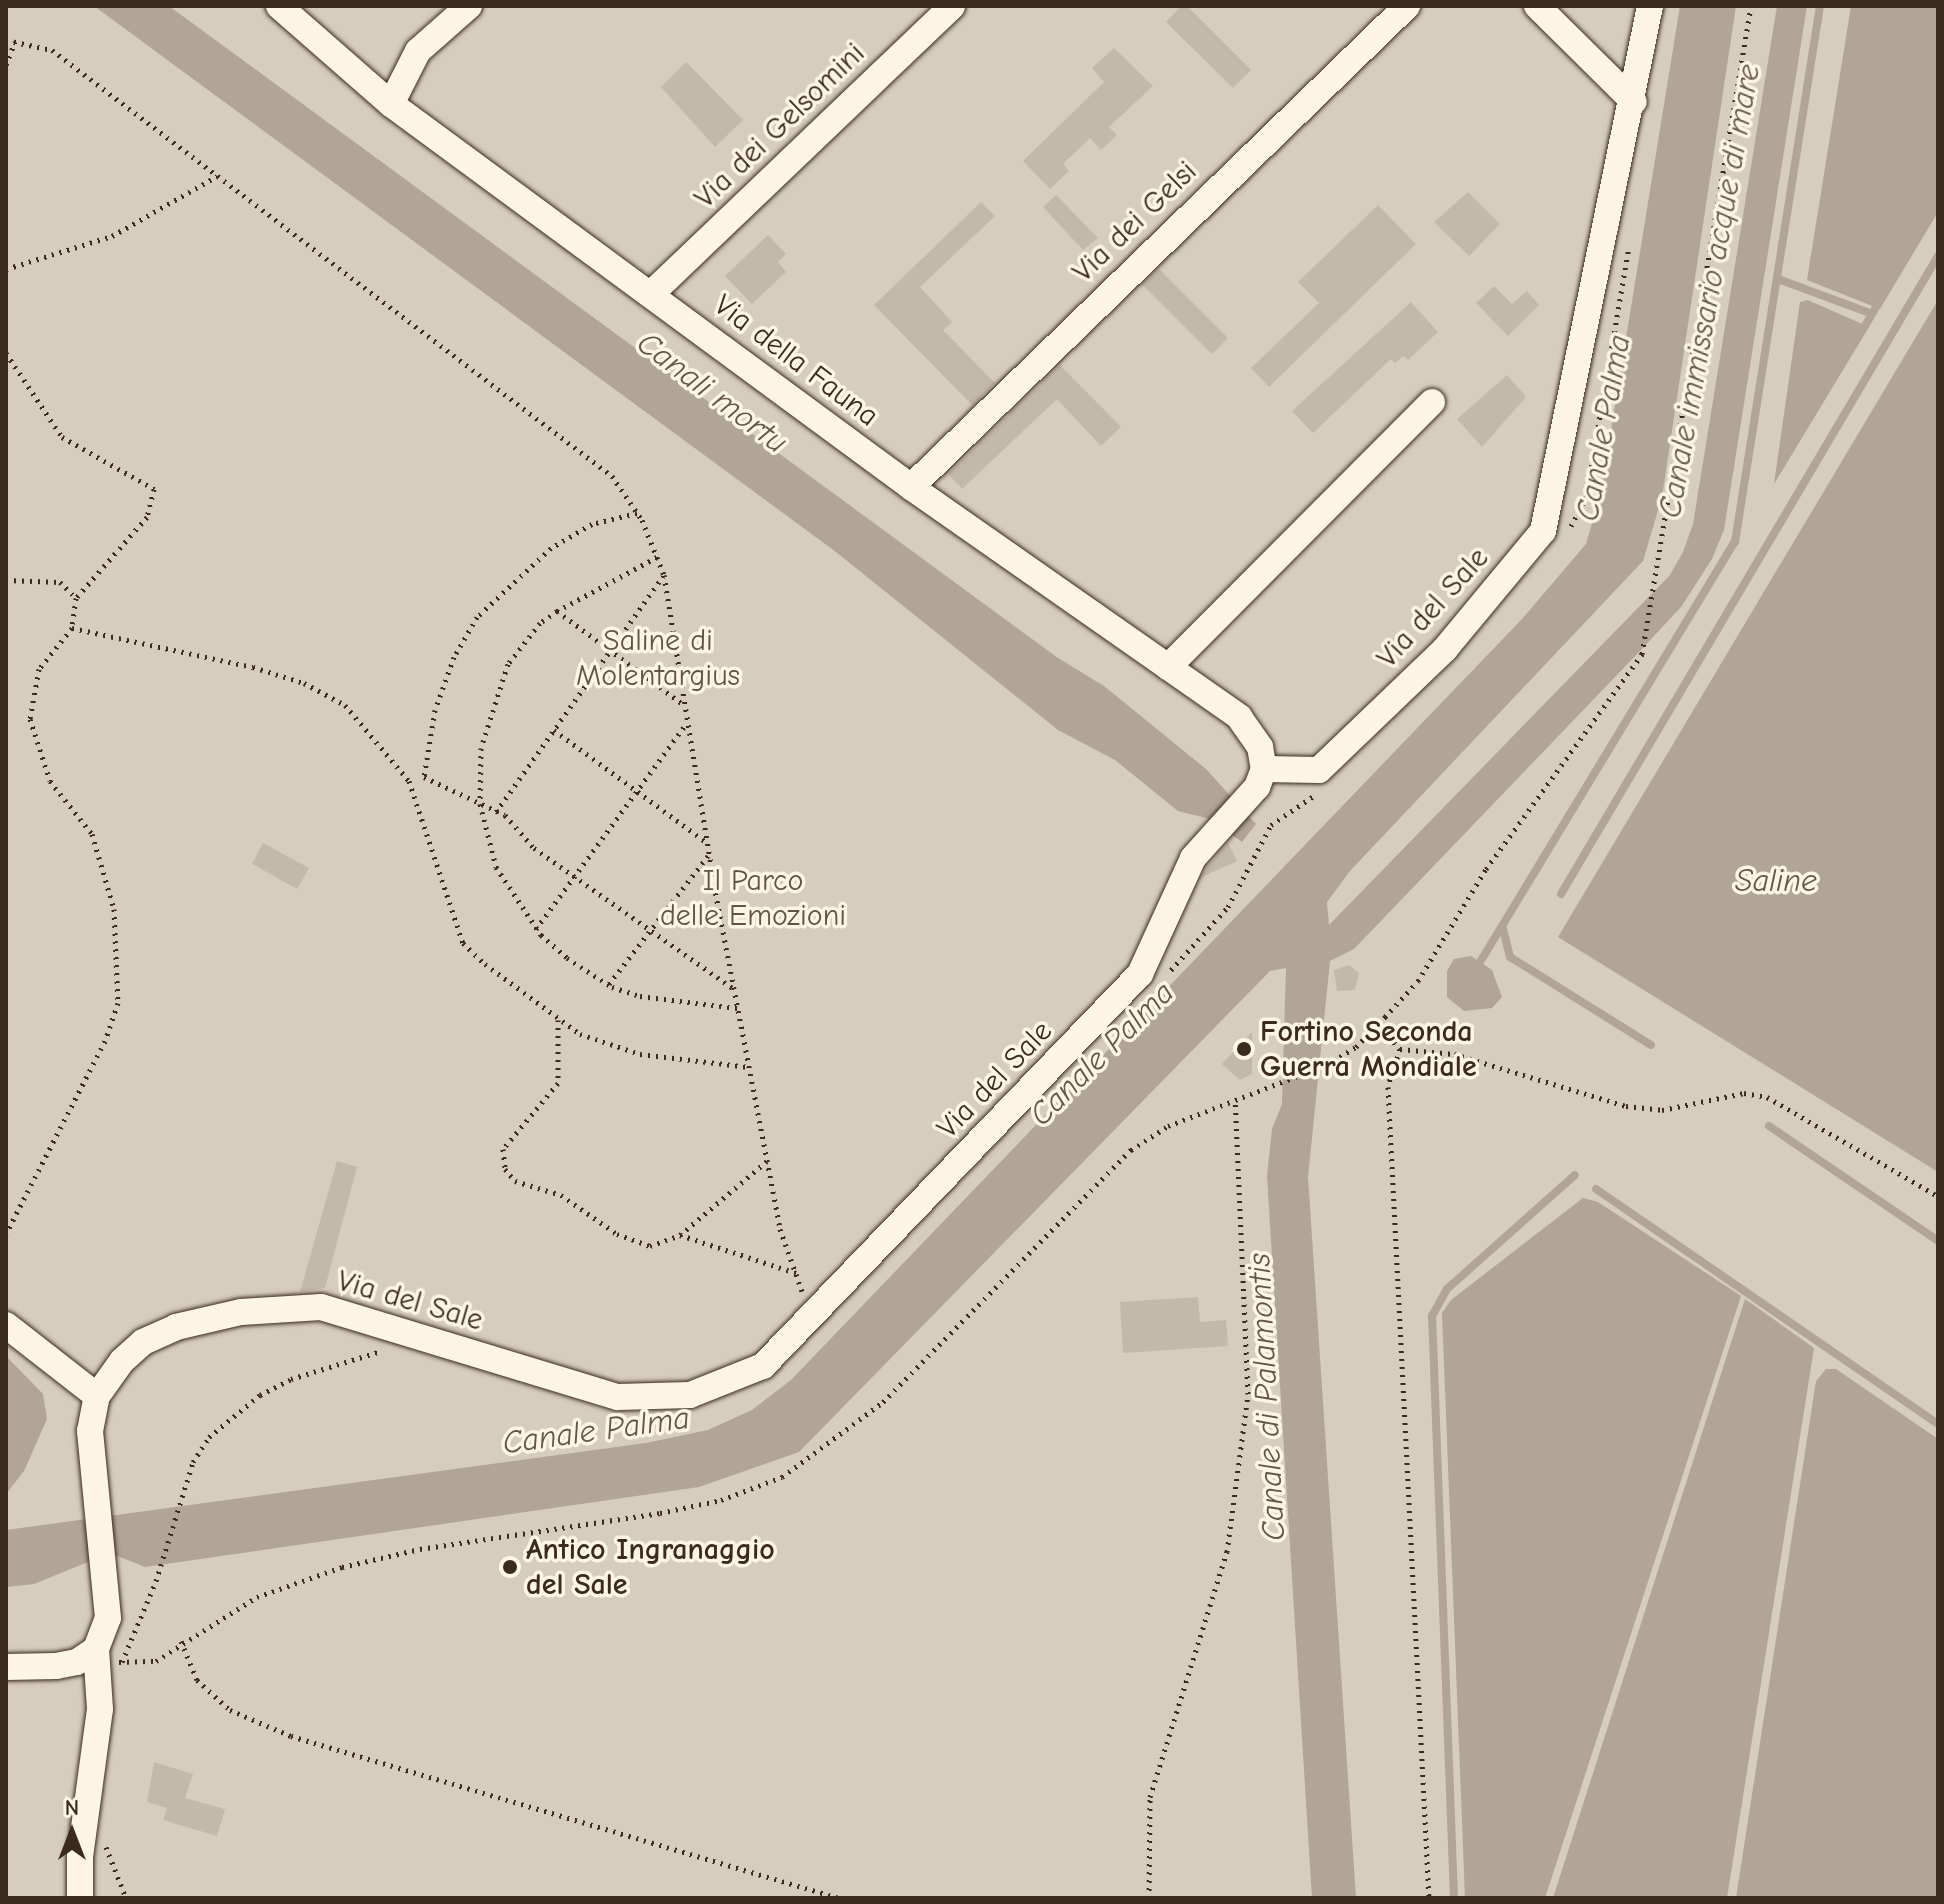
<!DOCTYPE html>
<style>
body{margin:0}
#map{position:relative;width:1944px;height:1904px;overflow:hidden;background:#f4eddd;font-family:"Comic Neue",sans-serif}
div>[style]{position:absolute}
[style*='--x']{left:calc(var(--x)*1px);top:calc(var(--y)*1px);width:calc(var(--w)*1px);rotate:calc(var(--a)*1deg)}
.green>*{inset:0;background:#d6cdbd}
.water>*{inset:0;background:#b0a596}
.stream>*{height:8px;margin:-4px;padding:0 4px;transform-origin:4px;border-radius:4px;background:#b0a596}
.building>*{inset:0;background:#c3b9aa}
.path>*{height:5px;margin-top:-2.5px;transform-origin:0;background:repeating-linear-gradient(90deg,#3b2a1e 0 2px,transparent 0 8px)}
.roads{filter:drop-shadow(0 0 2px #3b2a1e) drop-shadow(0 0 2px #3b2a1e)}
.street>*{height:26px;margin:-13px;padding:0 13px;transform-origin:13px;border-radius:13px;background:#fcf5e5}
.dots>*{width:22px;height:22px;translate:-50% -50%;box-sizing:border-box;border:4px solid #fcf5e5;border-radius:50%}
span{translate:-50% -50%;white-space:nowrap;text-align:center;line-height:1.15;-webkit-text-stroke:7px #fcf5e5;paint-order:stroke}
.street-label{font-size:30px;color:#3b2a1e}
.park-label{font-size:30px;color:#625346}
.poi-label{font-size:30px;color:#3b2a1e;font-weight:700}
.left{translate:0 -50%;text-align:left}
.water-label{font-size:32px;color:#645548;font-style:italic}
.frame{position:absolute;inset:0;border:8px solid #3b2a1e;pointer-events:none}
.north{position:absolute;left:32px;top:1792px;width:80px;height:80px;-webkit-text-stroke:6px #fcf5e5;paint-order:stroke;rotate:0deg;font-size:22px;font-weight:700;line-height:32px;text-align:center;color:#3b2a1e}
.north::after{content:'';display:block;margin:auto;width:28px;height:36px;background:#3b2a1e;clip-path:polygon(50% 0,100% 100%,50% 72%,0 100%)}
</style>
<div id="map">
<div class="green">
<div style="clip-path:polygon(6px 6px,1938px 6px,1938px 1898px,6px 1898px)"></div>
</div>
<div class="water">
<div style="clip-path:polygon(94px 6px,169px 6px,1058px 658px,1104px 686px,1206px 769px,1256px 824px,1242px 842px,1210px 819px,1178px 811px,1115px 760px,1058px 730px,836px 552px)"></div>
<div style="clip-path:polygon(1680px 6px,1736px 6px,1662px 497px,1643px 561px,1350px 871px,1327px 902px,1329px 925px,1670px 575px,1683px 552px,1693px 524px,1777px 6px,1807px 6px,1724px 530px,1712px 559px,1681px 607px,1639px 652px,1354px 949px,1330px 961px,1308px 1177px,1356px 1898px,1312px 1898px,1267px 1176px,1272px 1129px,1282px 1104px,1286px 968px,1270px 971px,799px 1452px,699px 1487px,145px 1567px,110px 1553px,34px 1584px,6px 1587px,6px 1530px,646px 1443px,708px 1430px,752px 1410px,791px 1380px,1522px 619px,1586px 544px,1601px 492px)"></div>
<div style="clip-path:polygon(1851px 6px,1938px 6px,1938px 212px,1880px 309px,1807px 280px)"></div>
<div style="clip-path:polygon(1808px 300px,1869px 327px,1774px 484px,1800px 302px)"></div>
<div style="clip-path:polygon(1938px 300px,1938px 1172px,1558px 937px)"></div>
<div style="clip-path:polygon(1471px 956px,1492px 970px,1502px 997px,1492px 1008px,1464px 1011px,1447px 997px,1447px 971px,1454px 959px)"></div>
<div style="clip-path:polygon(1583px 1198px,1598px 1202px,1741px 1296px,1545px 1898px,1465px 1898px,1442px 1313px,1451px 1300px)"></div>
<div style="clip-path:polygon(1745px 1299px,1814px 1348px,1727px 1898px,1553px 1898px)"></div>
<div style="clip-path:polygon(6px 1356px,43px 1394px,47px 1419px,24px 1471px,6px 1494px)"></div>
<div style="clip-path:polygon(1826px 1369px,1836px 1369px,1938px 1439px,1938px 1898px,1736px 1898px,1816px 1381px)"></div>
</div>
<div class="stream">
<div style="--x:1778;--y:279;--w:100;--a:20.4"></div>
<div style="--x:1865;--y:326;--w:22;--a:-60"></div>
<div style="--x:1561;--y:894;--w:741;--a:-59.42"></div>
<div style="--x:1480;--y:962;--w:42;--a:-58.6"></div>
<div style="--x:1651;--y:1045;--w:166;--a:-148"></div>
<div style="--x:1510;--y:957;--w:32;--a:-104"></div>
<div style="--x:1502;--y:926;--w:449;--a:-58.8"></div>
<div style="--x:1735;--y:542;--w:543;--a:-80.99"></div>
<div style="--x:1769;--y:1126;--w:204;--a:34.2"></div>
<div style="--x:1596;--y:1189;--w:415;--a:34.5"></div>
<div style="--x:1454;--y:1898;--w:582;--a:-92.16"></div>
<div style="--x:1432;--y:1316;--w:31;--a:-61"></div>
<div style="--x:1447;--y:1289;--w:171;--a:-41.7"></div>
</div>
<div class="building">
<div style="clip-path:polygon(1181px 6px,1187px 6px,1251px 70px,1233px 88px,1166px 22px)"></div>
<div style="clip-path:polygon(1114px 48px,1153px 86px,1109px 127px,1117px 135px,1101px 150px,1090px 138px,1063px 164px,1069px 171px,1050px 189px,1023px 161px,1104px 82px,1092px 68px)"></div>
<div style="clip-path:polygon(686px 62px,743px 120px,715px 147px,661px 87px)"></div>
<div style="clip-path:polygon(1468px 192px,1500px 224px,1469px 256px,1434px 222px)"></div>
<div style="clip-path:polygon(1056px 195px,1098px 238px,1083px 250px,1043px 207px)"></div>
<div style="clip-path:polygon(981px 202px,995px 216px,920px 287px,952px 322px,943px 330px,995px 383px,972px 405px,874px 305px)"></div>
<div style="clip-path:polygon(1378px 205px,1416px 244px,1269px 387px,1251px 368px,1319px 303px,1298px 282px)"></div>
<div style="clip-path:polygon(768px 235px,786px 254px,778px 262px,786px 272px,752px 304px,725px 276px)"></div>
<div style="clip-path:polygon(1159px 269px,1228px 338px,1212px 354px,1143px 285px)"></div>
<div style="clip-path:polygon(1494px 286px,1512px 304px,1527px 291px,1539px 305px,1508px 336px,1476px 303px)"></div>
<div style="clip-path:polygon(1411px 302px,1438px 332px,1408px 360px,1403px 356px,1395px 363px,1391px 359px,1313px 433px,1292px 411px)"></div>
<div style="clip-path:polygon(1060px 365px,1121px 427px,1101px 446px,1057px 399px,962px 489px,948px 474px)"></div>
<div style="clip-path:polygon(1507px 375px,1526px 397px,1482px 447px,1457px 419px)"></div>
<div style="clip-path:polygon(263px 843px,309px 868px,297px 889px,252px 864px)"></div>
<div style="clip-path:polygon(1228px 843px,1237px 861px,1202px 877px,1207px 867px)"></div>
<div style="clip-path:polygon(1349px 965px,1359px 973px,1355px 990px,1337px 991px,1334px 970px)"></div>
<div style="clip-path:polygon(1252px 1032px,1252px 1074px,1240px 1080px,1222px 1064px)"></div>
<div style="clip-path:polygon(337px 1161px,357px 1167px,325px 1288px,300px 1292px)"></div>
<div style="clip-path:polygon(1198px 1297px,1200px 1322px,1226px 1320px,1228px 1346px,1123px 1353px,1120px 1302px)"></div>
<div style="clip-path:polygon(154px 1762px,193px 1774px,185px 1798px,225px 1809px,217px 1836px,163px 1820px,167px 1808px,147px 1802px)"></div>
</div>
<div class="path">
<div style="--x:6;--y:40;--w:47;--a:12.3"></div>
<div style="--x:52;--y:50;--w:704;--a:37.26"></div>
<div style="--x:612;--y:476;--w:53;--a:55.7"></div>
<div style="--x:642;--y:520;--w:59;--a:68.2"></div>
<div style="--x:664;--y:575;--w:314;--a:80.8"></div>
<div style="--x:714;--y:885;--w:350;--a:79.1"></div>
<div style="--x:780;--y:1229;--w:66;--a:70.5"></div>
<div style="--x:6;--y:65;--w:25;--a:-69"></div>
<div style="--x:6;--y:269;--w:111;--a:-17.3"></div>
<div style="--x:112;--y:236;--w:121;--a:-29.7"></div>
<div style="--x:6;--y:353;--w:101;--a:56.3"></div>
<div style="--x:62;--y:437;--w:106;--a:29.5"></div>
<div style="--x:154;--y:489;--w:29;--a:104"></div>
<div style="--x:147;--y:517;--w:108;--a:131.2"></div>
<div style="--x:76;--y:598;--w:30;--a:98"></div>
<div style="--x:72;--y:628;--w:53;--a:128.8"></div>
<div style="--x:39;--y:669;--w:51;--a:100.2"></div>
<div style="--x:30;--y:719;--w:65;--a:72.1"></div>
<div style="--x:50;--y:781;--w:68;--a:51.6"></div>
<div style="--x:92;--y:834;--w:78;--a:73.7"></div>
<div style="--x:114;--y:909;--w:94;--a:87.6"></div>
<div style="--x:118;--y:1003;--w:40;--a:108.9"></div>
<div style="--x:105;--y:1041;--w:217;--a:117.2"></div>
<div style="--x:637;--y:513;--w:46;--a:166.3"></div>
<div style="--x:592;--y:524;--w:48;--a:149.7"></div>
<div style="--x:551;--y:548;--w:101;--a:137"></div>
<div style="--x:477;--y:617;--w:46;--a:119.9"></div>
<div style="--x:454;--y:657;--w:56;--a:109.7"></div>
<div style="--x:435;--y:710;--w:68;--a:99.3"></div>
<div style="--x:424;--y:777;--w:89;--a:25.1"></div>
<div style="--x:505;--y:815;--w:44;--a:48.7"></div>
<div style="--x:534;--y:848;--w:245;--a:35.2"></div>
<div style="--x:1571;--y:526;--w:32;--a:-62"></div>
<div style="--x:1586;--y:498;--w:255;--a:-80.3"></div>
<div style="--x:657;--y:557;--w:114;--a:151.6"></div>
<div style="--x:557;--y:611;--w:21;--a:145"></div>
<div style="--x:540;--y:623;--w:52;--a:128"></div>
<div style="--x:508;--y:664;--w:88;--a:107.8"></div>
<div style="--x:481;--y:748;--w:56;--a:91"></div>
<div style="--x:480;--y:804;--w:65;--a:75.7"></div>
<div style="--x:496;--y:867;--w:82;--a:56.5"></div>
<div style="--x:541;--y:935;--w:35;--a:41"></div>
<div style="--x:567;--y:958;--w:54;--a:32.8"></div>
<div style="--x:612;--y:987;--w:29;--a:18"></div>
<div style="--x:640;--y:996;--w:98;--a:7.1"></div>
<div style="--x:6;--y:580;--w:54;--a:2.1"></div>
<div style="--x:60;--y:582;--w:23;--a:45"></div>
<div style="--x:557;--y:611;--w:158;--a:36.5"></div>
<div style="--x:72;--y:628;--w:185;--a:12.2"></div>
<div style="--x:253;--y:667;--w:53;--a:17.4"></div>
<div style="--x:304;--y:683;--w:47;--a:28.2"></div>
<div style="--x:345;--y:705;--w:99;--a:49.9"></div>
<div style="--x:409;--y:781;--w:171;--a:71.6"></div>
<div style="--x:463;--y:943;--w:30;--a:44"></div>
<div style="--x:485;--y:964;--w:118;--a:36.4"></div>
<div style="--x:580;--y:1034;--w:63;--a:18.4"></div>
<div style="--x:640;--y:1054;--w:110;--a:6.8"></div>
<div style="--x:554;--y:730;--w:190;--a:36.4"></div>
<div style="--x:496;--y:812;--w:289;--a:-54.7"></div>
<div style="--x:536;--y:929;--w:255;--a:-53.8"></div>
<div style="--x:1171;--y:970;--w:85;--a:-47.9"></div>
<div style="--x:1228;--y:907;--w:93;--a:-62.3"></div>
<div style="--x:1271;--y:825;--w:53;--a:-34.3"></div>
<div style="--x:609;--y:984;--w:162;--a:-52.3"></div>
<div style="--x:558;--y:1020;--w:63;--a:90"></div>
<div style="--x:558;--y:1083;--w:86;--a:129.8"></div>
<div style="--x:503;--y:1149;--w:20;--a:84"></div>
<div style="--x:505;--y:1169;--w:16;--a:50"></div>
<div style="--x:515;--y:1181;--w:48;--a:16.9"></div>
<div style="--x:561;--y:1195;--w:68;--a:34.9"></div>
<div style="--x:617;--y:1234;--w:35;--a:20"></div>
<div style="--x:650;--y:1246;--w:32;--a:-20"></div>
<div style="--x:680;--y:1235;--w:114;--a:-40.4"></div>
<div style="--x:1378;--y:1024;--w:33;--a:49"></div>
<div style="--x:1400;--y:1049;--w:40;--a:108"></div>
<div style="--x:1388;--y:1087;--w:812;--a:87.11"></div>
<div style="--x:1400;--y:1049;--w:54;--a:5.3"></div>
<div style="--x:1454;--y:1054;--w:180;--a:16.8"></div>
<div style="--x:1626;--y:1106;--w:36;--a:6"></div>
<div style="--x:1662;--y:1110;--w:84;--a:-11.7"></div>
<div style="--x:1744;--y:1093;--w:23;--a:10"></div>
<div style="--x:1767;--y:1097;--w:198;--a:30.1"></div>
<div style="--x:680;--y:1235;--w:122;--a:18.1"></div>
<div style="--x:181;--y:1641;--w:42;--a:67.7"></div>
<div style="--x:197;--y:1680;--w:45;--a:42.3"></div>
<div style="--x:230;--y:1710;--w:66;--a:23.1"></div>
<div style="--x:291;--y:1736;--w:571;--a:16.47"></div>
<div style="--x:119;--y:1662;--w:37;--a:-2"></div>
<div style="--x:156;--y:1661;--w:120;--a:-32.4"></div>
<div style="--x:257;--y:1597;--w:90;--a:-19.4"></div>
<div style="--x:342;--y:1567;--w:80;--a:-13"></div>
<div style="--x:420;--y:1549;--w:243;--a:-8.5"></div>
<div style="--x:660;--y:1513;--w:62;--a:-12"></div>
<div style="--x:721;--y:1500;--w:65;--a:-20.7"></div>
<div style="--x:782;--y:1477;--w:126;--a:-36.6"></div>
<div style="--x:883;--y:1402;--w:354;--a:-45.5"></div>
<div style="--x:1131;--y:1150;--w:44;--a:-33"></div>
<div style="--x:1168;--y:1126;--w:169;--a:-21.1"></div>
<div style="--x:1326;--y:1065;--w:35;--a:-31"></div>
<div style="--x:1356;--y:1047;--w:42;--a:-46"></div>
<div style="--x:1385;--y:1017;--w:49;--a:-47.5"></div>
<div style="--x:1418;--y:981;--w:131;--a:-58.7"></div>
<div style="--x:1486;--y:869;--w:266;--a:-54"></div>
<div style="--x:1642;--y:654;--w:657;--a:-80.45"></div>
<div style="--x:122;--y:1662;--w:88;--a:-67.2"></div>
<div style="--x:156;--y:1581;--w:125;--a:-72.7"></div>
<div style="--x:193;--y:1462;--w:30;--a:-57"></div>
<div style="--x:209;--y:1437;--w:66;--a:-39.5"></div>
<div style="--x:260;--y:1395;--w:35;--a:-27"></div>
<div style="--x:291;--y:1379;--w:94;--a:-17.3"></div>
<div style="--x:106;--y:1847;--w:55;--a:68.6"></div>
<div style="--x:1149;--y:1898;--w:101;--a:-89.4"></div>
<div style="--x:1150;--y:1797;--w:257;--a:-72.6"></div>
<div style="--x:1227;--y:1552;--w:159;--a:-82.4"></div>
<div style="--x:1248;--y:1394;--w:293;--a:-92.5"></div>
</div>
<div class="roads">
<div class="street">
<div style="--x:279;--y:6;--w:149;--a:41.2"></div>
<div style="--x:391;--y:104;--w:646;--a:36.37"></div>
<div style="--x:911;--y:487;--w:401;--a:35"></div>
<div style="--x:1239;--y:717;--w:37;--a:55"></div>
<div style="--x:1260;--y:747;--w:22;--a:80"></div>
<div style="--x:1537;--y:6;--w:136;--a:44.7"></div>
<div style="--x:391;--y:104;--w:59;--a:-63"></div>
<div style="--x:418;--y:51;--w:68;--a:-41.4"></div>
<div style="--x:652;--y:293;--w:415;--a:-43.7"></div>
<div style="--x:911;--y:487;--w:691;--a:-44.12"></div>
<div style="--x:1168;--y:667;--w:374;--a:-45.1"></div>
<div style="--x:6;--y:1325;--w:115;--a:38"></div>
<div style="--x:6;--y:1667;--w:50;--a:-1.1"></div>
<div style="--x:56;--y:1666;--w:21;--a:-11"></div>
<div style="--x:77;--y:1662;--w:23;--a:-34"></div>
<div style="--x:80;--y:1898;--w:41;--a:-90"></div>
<div style="--x:80;--y:1857;--w:149;--a:-82.3"></div>
<div style="--x:100;--y:1709;--w:60;--a:-93.8"></div>
<div style="--x:96;--y:1649;--w:33;--a:-69"></div>
<div style="--x:108;--y:1618;--w:188;--a:-95.5"></div>
<div style="--x:90;--y:1431;--w:36;--a:-79"></div>
<div style="--x:97;--y:1396;--w:43;--a:-54.5"></div>
<div style="--x:122;--y:1361;--w:28;--a:-42"></div>
<div style="--x:143;--y:1342;--w:36;--a:-24"></div>
<div style="--x:176;--y:1327;--w:67;--a:-13"></div>
<div style="--x:241;--y:1312;--w:80;--a:-3.6"></div>
<div style="--x:321;--y:1307;--w:310;--a:16.9"></div>
<div style="--x:618;--y:1397;--w:72;--a:-1.6"></div>
<div style="--x:690;--y:1395;--w:79;--a:-21.7"></div>
<div style="--x:763;--y:1366;--w:544;--a:-46.12"></div>
<div style="--x:1140;--y:974;--w:128;--a:-65.4"></div>
<div style="--x:1193;--y:858;--w:96;--a:-48"></div>
<div style="--x:1257;--y:787;--w:19;--a:-69"></div>
<div style="--x:1264;--y:769;--w:55;--a:1"></div>
<div style="--x:1319;--y:770;--w:175;--a:-43.8"></div>
<div style="--x:1445;--y:649;--w:153;--a:-50.3"></div>
<div style="--x:1543;--y:531;--w:536;--a:-78.48"></div>
</div>
</div>
<div class="dots">
<div style="left:1244px;top:1049px;background:#3b2a1e"></div>
<div style="left:510px;top:1567px;background:#3b2a1e"></div>
</div>
<div class="street-label">
<span style="left:780px;top:126px;rotate:-44deg">Via dei Gelsomini</span>
<span style="left:1135px;top:222px;rotate:-44deg">Via dei Gelsi</span>
<span style="left:796px;top:361px;rotate:37deg">Via della Fauna</span>
<span style="left:1433px;top:608px;rotate:-48deg">Via del Sale</span>
<span style="left:995px;top:1080px;rotate:-46deg">Via del Sale</span>
<span style="left:410px;top:1301px;rotate:16deg">Via del Sale</span>
</div>
<div class="park-label">
<span style="left:658px;top:658px">Saline di<br>Molentargius</span>
<span style="left:753px;top:898px">Il Parco<br>delle Emozioni</span>
</div>
<div class="poi-label">
<span class="left" style="left:1260px;top:1049px">Fortino Seconda<br>Guerra Mondiale</span>
<span class="left" style="left:526px;top:1567px">Antico Ingranaggio<br>del Sale</span>
</div>
<div class="water-label">
<span style="left:1710px;top:291px;rotate:-80deg">Canale immissario acque di mare</span>
<span style="left:712px;top:393px;rotate:37deg">Canali mortu</span>
<span style="left:1604px;top:428px;rotate:-80deg">Canale Palma</span>
<span style="left:1776px;top:881px">Saline</span>
<span style="left:1102px;top:1054px;rotate:-45deg">Canale Palma</span>
<span style="left:1267px;top:1397px;rotate:-93deg">Canale di Palamontis</span>
<span style="left:596px;top:1431px;rotate:-8deg">Canale Palma</span>
</div>
<div class="frame"></div>
<div class="north">N</div>
</div>
